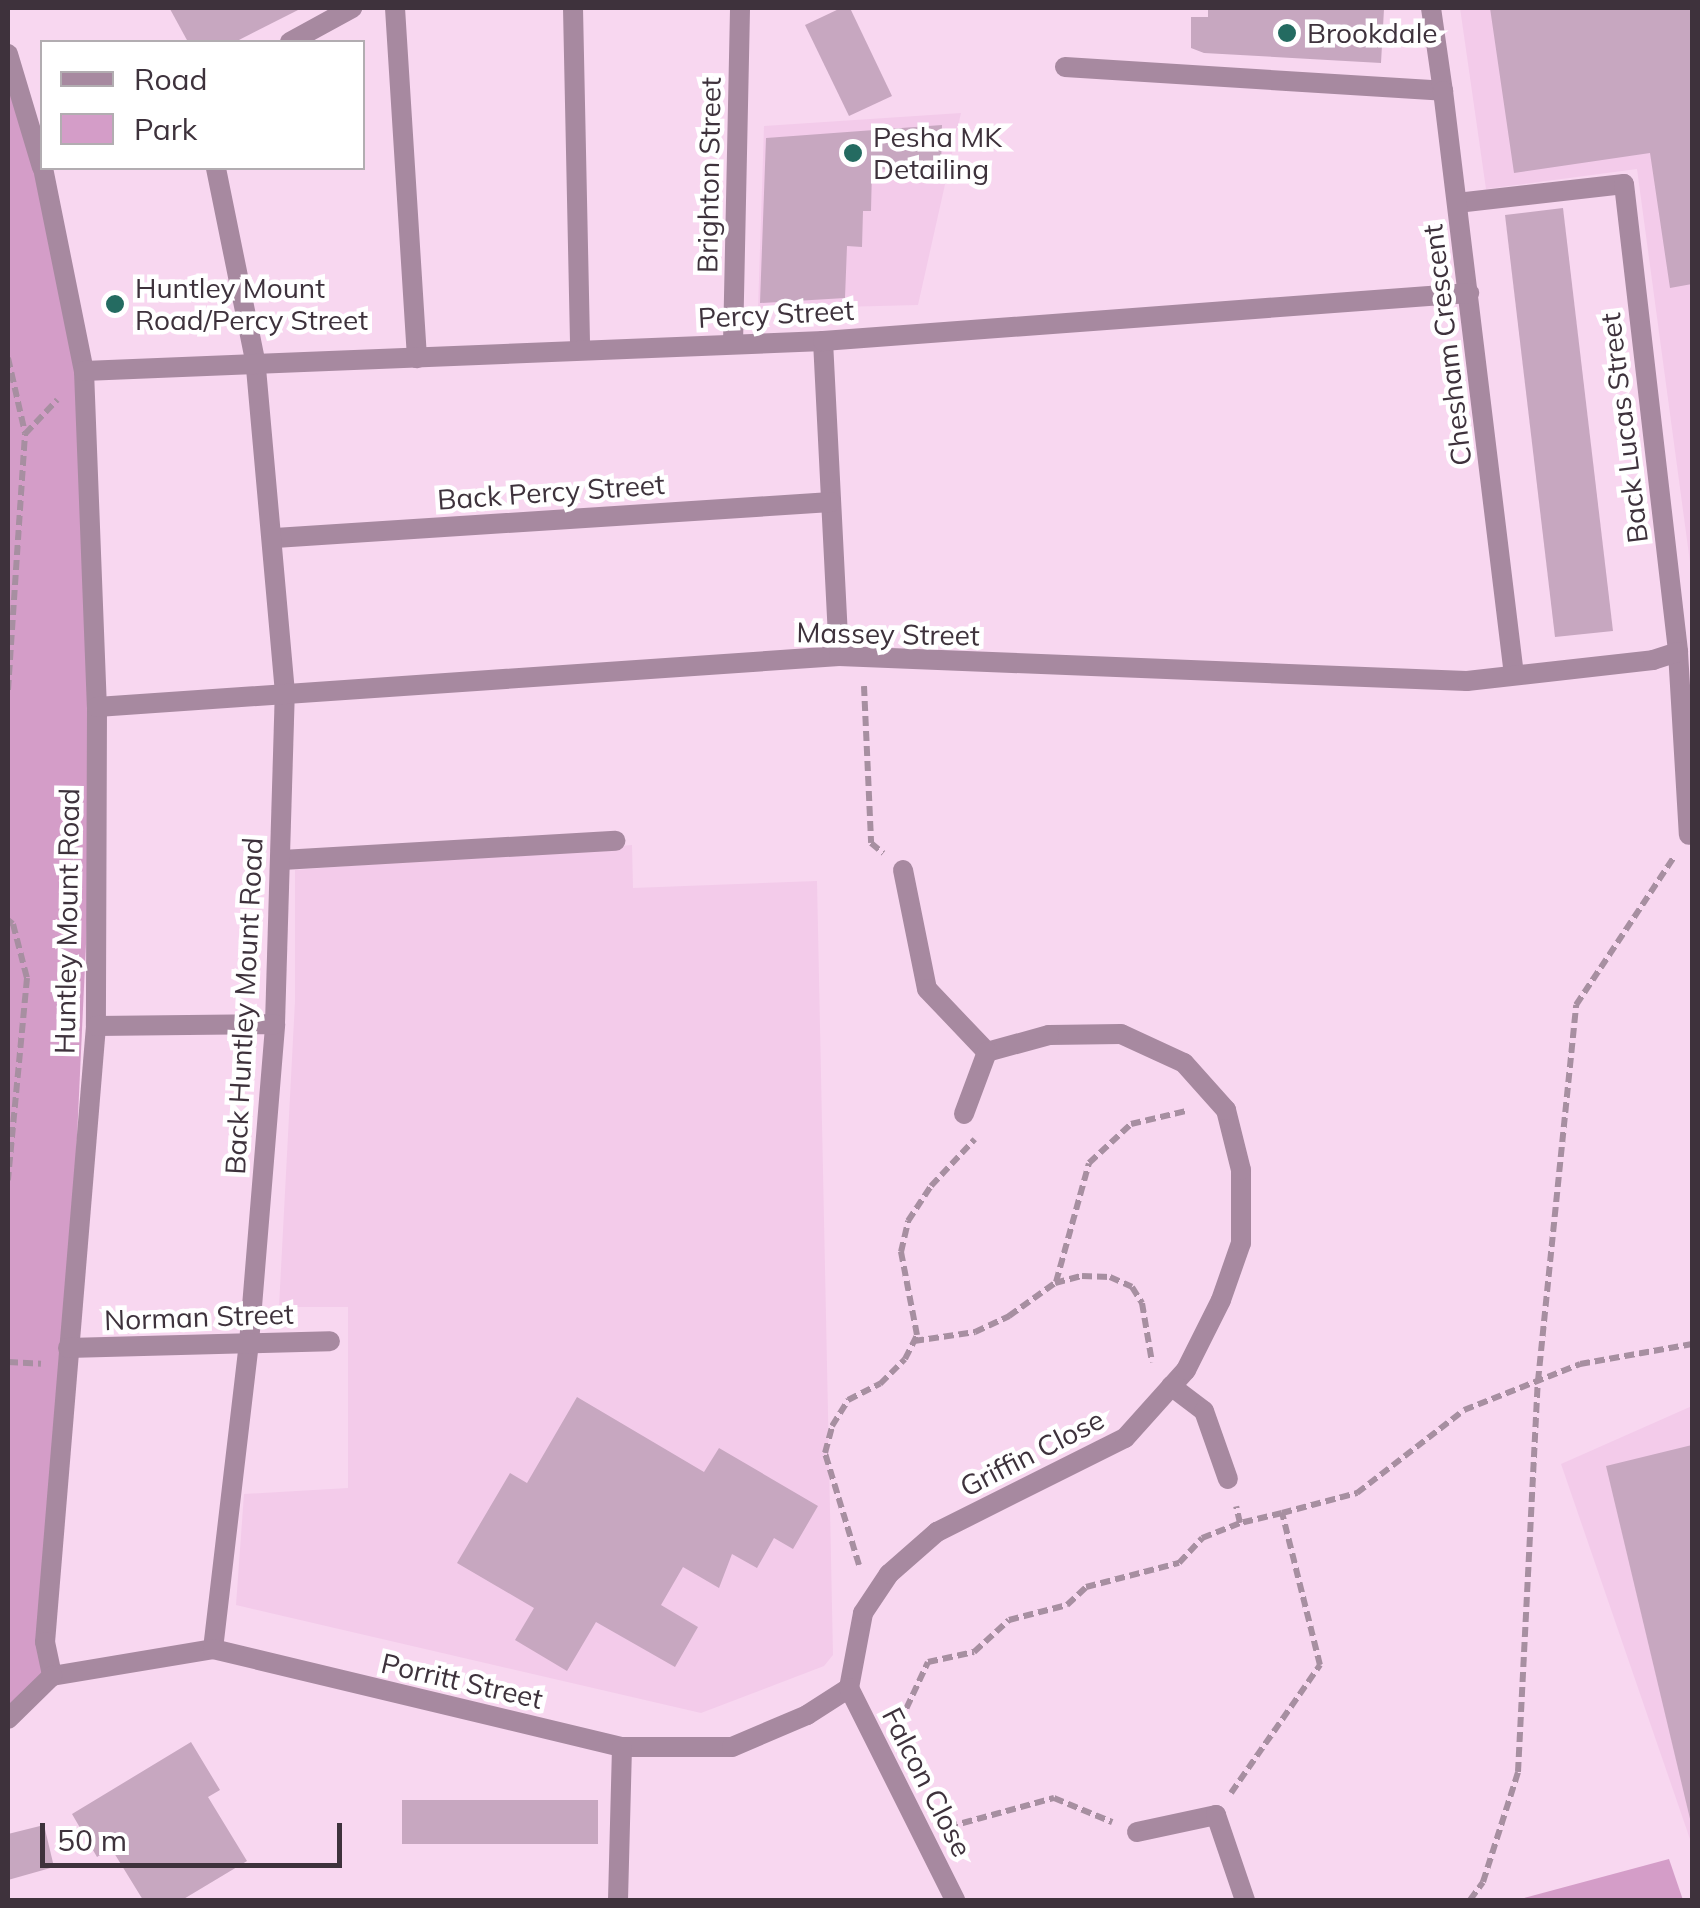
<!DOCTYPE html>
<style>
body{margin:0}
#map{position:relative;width:1700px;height:1908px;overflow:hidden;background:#f8d7f0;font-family:Mulish,sans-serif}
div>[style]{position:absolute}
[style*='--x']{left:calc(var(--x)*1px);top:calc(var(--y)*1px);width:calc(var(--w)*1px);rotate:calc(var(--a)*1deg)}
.built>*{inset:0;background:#f3cbea}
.green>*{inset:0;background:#d49dc8}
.building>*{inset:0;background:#c7a7c0}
.path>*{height:6px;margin-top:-3px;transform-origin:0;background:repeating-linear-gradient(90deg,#a78fa1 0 10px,transparent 0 15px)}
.service>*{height:20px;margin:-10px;padding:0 10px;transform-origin:10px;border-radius:10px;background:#a789a0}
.pedestrian>*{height:20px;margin:-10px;padding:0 10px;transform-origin:10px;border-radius:10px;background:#a789a0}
.minor>*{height:20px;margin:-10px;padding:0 10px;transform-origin:10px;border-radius:10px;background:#a789a0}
.dots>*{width:28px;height:28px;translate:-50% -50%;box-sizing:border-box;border:5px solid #fff;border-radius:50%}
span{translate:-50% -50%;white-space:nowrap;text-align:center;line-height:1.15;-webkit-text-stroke:9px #fff;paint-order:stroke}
.poi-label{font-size:28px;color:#3e323c}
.left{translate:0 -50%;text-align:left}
.street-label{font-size:28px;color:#3e323c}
.frame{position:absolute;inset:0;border:10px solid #3e323c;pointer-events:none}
.legend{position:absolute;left:40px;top:40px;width:325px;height:130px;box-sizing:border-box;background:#fff;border:2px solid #b2adb1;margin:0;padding:12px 18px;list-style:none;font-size:30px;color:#3e323c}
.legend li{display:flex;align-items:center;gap:20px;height:50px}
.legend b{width:50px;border:2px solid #b2adb1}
.scale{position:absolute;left:40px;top:1823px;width:302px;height:45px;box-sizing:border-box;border:5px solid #3e323c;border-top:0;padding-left:12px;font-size:30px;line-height:35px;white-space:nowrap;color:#3e323c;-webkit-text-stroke:8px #fff;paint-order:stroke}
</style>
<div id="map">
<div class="built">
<div style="clip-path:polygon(1460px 8px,1692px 8px,1692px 577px,1637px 169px,1486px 189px)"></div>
<div style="clip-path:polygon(961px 113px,918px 305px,758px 309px,764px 126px)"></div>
<div style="clip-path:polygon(632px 845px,633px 888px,817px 881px,833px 1655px,824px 1666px,701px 1713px,236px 1605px,244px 1494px,348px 1488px,348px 1307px,279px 1307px,295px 1001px,295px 870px)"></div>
<div style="clip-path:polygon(1692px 1406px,1692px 1845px,1561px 1464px)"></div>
</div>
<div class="green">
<div style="clip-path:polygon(8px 74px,48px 186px,84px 371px,97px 707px,52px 1676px,8px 1719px)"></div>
<div style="clip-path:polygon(1669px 1859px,1683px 1900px,1517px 1900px)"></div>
</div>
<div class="building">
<div style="clip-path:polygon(302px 8px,235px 42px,188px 42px,170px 9px)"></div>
<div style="clip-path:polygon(841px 8px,850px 8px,892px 96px,849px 116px,805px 25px)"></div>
<div style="clip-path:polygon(1208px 8px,1379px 8px,1384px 9px,1381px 63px,1204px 53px,1191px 48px,1191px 17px,1208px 17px)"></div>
<div style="clip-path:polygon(1490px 8px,1692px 8px,1692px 284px,1670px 288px,1650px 153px,1514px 173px)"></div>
<div style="clip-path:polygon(942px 125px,941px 171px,872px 169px,871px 211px,863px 211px,862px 247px,847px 246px,845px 298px,760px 303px,766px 138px)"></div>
<div style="clip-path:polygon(1563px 208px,1613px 631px,1555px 637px,1505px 215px)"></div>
<div style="clip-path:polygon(577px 1397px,704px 1472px,719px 1448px,818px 1506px,793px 1549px,774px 1538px,757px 1568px,732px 1554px,719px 1588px,683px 1567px,661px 1605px,698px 1627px,675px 1667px,596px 1622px,567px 1671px,515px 1640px,534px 1608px,457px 1563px,510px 1473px,527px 1483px)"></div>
<div style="clip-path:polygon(1692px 1445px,1692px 1823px,1691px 1823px,1606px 1466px)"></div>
<div style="clip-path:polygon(191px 1742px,220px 1790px,208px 1797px,247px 1861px,182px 1900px,143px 1900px,111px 1848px,97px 1857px,72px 1814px)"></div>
<div style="clip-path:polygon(402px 1800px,598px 1800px,598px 1844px,402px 1844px)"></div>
<div style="clip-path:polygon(44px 1825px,54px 1867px,8px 1880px,8px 1834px)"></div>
</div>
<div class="path">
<div style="--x:8;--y:358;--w:77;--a:77.2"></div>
<div style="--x:864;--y:686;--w:157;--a:87.4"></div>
<div style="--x:871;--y:843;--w:16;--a:40"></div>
<div style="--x:8;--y:690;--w:257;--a:-86.2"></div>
<div style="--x:25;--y:434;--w:47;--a:-46.7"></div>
<div style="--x:8;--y:920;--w:6;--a:39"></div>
<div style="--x:13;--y:924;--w:56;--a:75.5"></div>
<div style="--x:27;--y:978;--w:203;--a:95.4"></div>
<div style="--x:1056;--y:1282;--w:123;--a:-74.5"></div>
<div style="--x:1089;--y:1163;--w:57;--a:-42.9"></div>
<div style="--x:1131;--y:1124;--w:57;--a:-13.3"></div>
<div style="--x:914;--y:1341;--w:62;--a:-8.4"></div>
<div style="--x:975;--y:1332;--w:38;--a:-25"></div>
<div style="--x:1009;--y:1316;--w:57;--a:-35.7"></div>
<div style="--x:1055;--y:1283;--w:28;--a:-15"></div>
<div style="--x:1082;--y:1276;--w:28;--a:2"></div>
<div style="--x:1110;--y:1277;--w:24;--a:24"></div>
<div style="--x:1132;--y:1287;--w:19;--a:58"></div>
<div style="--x:1142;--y:1303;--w:60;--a:80.4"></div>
<div style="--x:8;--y:1362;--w:33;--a:3"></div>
<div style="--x:1282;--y:1513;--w:78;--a:-14.9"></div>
<div style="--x:1357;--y:1493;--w:135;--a:-37.8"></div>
<div style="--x:1464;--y:1410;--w:125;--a:-21.6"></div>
<div style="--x:1580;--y:1364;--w:114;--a:-10.1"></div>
<div style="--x:859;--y:1565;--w:117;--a:-106.9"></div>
<div style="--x:825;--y:1453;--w:28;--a:-75"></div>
<div style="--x:832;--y:1426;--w:31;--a:-58"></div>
<div style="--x:848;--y:1400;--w:36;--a:-27"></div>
<div style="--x:880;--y:1384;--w:35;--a:-45"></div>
<div style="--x:905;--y:1359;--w:27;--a:-63"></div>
<div style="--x:917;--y:1335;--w:85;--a:-100.9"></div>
<div style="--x:901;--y:1252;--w:32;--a:-77"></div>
<div style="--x:908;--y:1221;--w:42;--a:-56.7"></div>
<div style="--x:931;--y:1186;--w:64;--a:-46.9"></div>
<div style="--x:900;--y:1722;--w:66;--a:-65"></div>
<div style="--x:928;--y:1662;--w:47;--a:-12.3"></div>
<div style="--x:974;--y:1652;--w:47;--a:-42.4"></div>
<div style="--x:1009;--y:1620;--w:60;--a:-14.5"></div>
<div style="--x:1067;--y:1605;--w:26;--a:-43"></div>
<div style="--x:1086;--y:1587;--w:96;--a:-14.5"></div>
<div style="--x:1179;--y:1563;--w:34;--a:-47"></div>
<div style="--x:1202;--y:1538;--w:41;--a:-21.5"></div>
<div style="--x:1231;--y:1793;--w:156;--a:-55.2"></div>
<div style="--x:1320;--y:1665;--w:157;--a:-104"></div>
<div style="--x:1282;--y:1513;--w:43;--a:166.6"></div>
<div style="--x:1240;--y:1523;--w:17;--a:-103"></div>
<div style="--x:948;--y:1827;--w:110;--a:-15.3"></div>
<div style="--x:1054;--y:1798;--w:63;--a:22.5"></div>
<div style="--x:1470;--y:1900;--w:22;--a:-54"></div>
<div style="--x:1483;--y:1882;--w:115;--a:-72.3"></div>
<div style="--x:1518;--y:1772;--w:392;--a:-87.1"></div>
<div style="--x:1538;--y:1381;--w:378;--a:-84.2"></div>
<div style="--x:1576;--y:1005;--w:178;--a:-56.5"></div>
</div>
<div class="service">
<div style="--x:573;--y:8;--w:342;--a:88.8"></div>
<div style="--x:290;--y:42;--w:71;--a:-28.7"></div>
<div style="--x:1065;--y:67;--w:379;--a:3.6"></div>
<div style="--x:1457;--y:203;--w:168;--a:-6.5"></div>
<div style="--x:1624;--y:184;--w:471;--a:83.4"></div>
<div style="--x:1678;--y:652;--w:183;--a:86.6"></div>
<div style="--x:823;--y:341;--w:315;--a:87.1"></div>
<div style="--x:275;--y:538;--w:557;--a:-3.7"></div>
<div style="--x:282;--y:860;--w:334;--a:-3.3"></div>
<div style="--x:1171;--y:1386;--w:41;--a:37.1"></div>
<div style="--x:1204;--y:1411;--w:72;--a:70.6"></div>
<div style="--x:213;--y:1649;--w:308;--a:-83.3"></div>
<div style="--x:249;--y:1343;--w:320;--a:-85.3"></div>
<div style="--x:275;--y:1024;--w:331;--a:-88.3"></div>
<div style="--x:285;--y:693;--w:329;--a:-95.1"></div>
<div style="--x:256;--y:365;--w:201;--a:-101.5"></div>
</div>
<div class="pedestrian">
<div style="--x:1431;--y:8;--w:84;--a:81.8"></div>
</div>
<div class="minor">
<div style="--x:395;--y:8;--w:351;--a:86.4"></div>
<div style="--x:8;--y:54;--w:118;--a:73.3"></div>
<div style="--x:1443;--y:91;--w:588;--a:83.07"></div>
<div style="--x:43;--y:168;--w:207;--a:78.6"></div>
<div style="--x:84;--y:371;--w:336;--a:87.8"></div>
<div style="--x:97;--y:707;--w:319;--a:90.2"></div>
<div style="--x:96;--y:1026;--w:618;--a:94.73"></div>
<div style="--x:45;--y:1642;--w:35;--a:78"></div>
<div style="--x:733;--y:344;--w:336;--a:-88.8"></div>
<div style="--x:84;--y:371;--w:740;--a:-2.32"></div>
<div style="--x:823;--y:341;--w:648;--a:-4.25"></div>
<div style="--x:97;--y:707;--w:744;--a:-3.93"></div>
<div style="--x:839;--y:656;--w:628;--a:2.28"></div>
<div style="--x:1467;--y:681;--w:187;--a:-6.4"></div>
<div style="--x:1653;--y:660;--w:26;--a:-18"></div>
<div style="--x:903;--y:870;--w:121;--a:78.6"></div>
<div style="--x:927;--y:989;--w:87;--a:46.4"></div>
<div style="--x:96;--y:1026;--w:179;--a:-0.6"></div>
<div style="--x:68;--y:1348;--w:262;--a:-1.5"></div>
<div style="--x:52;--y:1676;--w:163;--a:-9.5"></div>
<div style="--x:213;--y:1649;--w:421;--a:13.5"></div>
<div style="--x:622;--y:1747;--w:110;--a:0"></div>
<div style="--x:732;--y:1747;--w:82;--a:-23.1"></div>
<div style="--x:807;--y:1715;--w:50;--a:-32.7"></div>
<div style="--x:849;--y:1688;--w:76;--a:-79.4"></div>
<div style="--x:863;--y:1613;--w:47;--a:-56.3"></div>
<div style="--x:889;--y:1574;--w:64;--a:-41.2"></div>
<div style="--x:937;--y:1532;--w:210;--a:-26.6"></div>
<div style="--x:1125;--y:1438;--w:91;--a:-48.1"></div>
<div style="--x:1186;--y:1370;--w:78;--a:-63.4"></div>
<div style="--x:1221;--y:1300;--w:60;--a:-70.7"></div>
<div style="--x:1241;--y:1243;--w:73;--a:-90"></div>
<div style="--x:1241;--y:1170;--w:62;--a:-104"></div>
<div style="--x:1226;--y:1110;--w:63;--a:-131.8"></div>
<div style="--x:1184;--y:1063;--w:69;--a:-155.3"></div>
<div style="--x:1121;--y:1034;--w:72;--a:179.2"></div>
<div style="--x:1049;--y:1035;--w:64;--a:164.7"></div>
<div style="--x:987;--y:1052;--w:66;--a:110.4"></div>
<div style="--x:849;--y:1688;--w:237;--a:63.4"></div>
<div style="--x:8;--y:1719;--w:62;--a:-44.3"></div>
<div style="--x:1137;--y:1832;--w:81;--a:-12.1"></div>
<div style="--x:1216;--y:1815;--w:90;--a:71.2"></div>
<div style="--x:618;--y:1900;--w:153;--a:-88.5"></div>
</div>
<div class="dots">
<div style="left:1287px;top:33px;background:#246b61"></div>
<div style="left:853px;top:153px;background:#246b61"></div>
<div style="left:115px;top:304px;background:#246b61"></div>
</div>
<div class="poi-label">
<span class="left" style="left:1307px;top:33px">Brookdale</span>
<span class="left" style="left:873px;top:153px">Pesha MK<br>Detailing</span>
<span class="left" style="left:135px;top:304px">Huntley Mount<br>Road/Percy Street</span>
</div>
<div class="street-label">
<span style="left:709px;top:175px;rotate:-89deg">Brighton Street</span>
<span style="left:776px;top:314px;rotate:-3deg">Percy Street</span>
<span style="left:1447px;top:345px;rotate:-97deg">Chesham Crescent</span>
<span style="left:1624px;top:428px;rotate:-97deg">Back Lucas Street</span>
<span style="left:551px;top:492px;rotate:-4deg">Back Percy Street</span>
<span style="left:888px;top:634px;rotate:1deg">Massey Street</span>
<span style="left:67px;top:921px;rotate:-89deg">Huntley Mount Road</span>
<span style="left:244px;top:1006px;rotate:-87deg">Back Huntley Mount Road</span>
<span style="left:199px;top:1317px;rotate:-2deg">Norman Street</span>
<span style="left:1032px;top:1453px;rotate:-27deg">Griffin Close</span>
<span style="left:462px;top:1681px;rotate:13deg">Porritt Street</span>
<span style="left:927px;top:1782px;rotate:63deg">Falcon Close</span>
</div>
<div class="frame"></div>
<ul class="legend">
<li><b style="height:12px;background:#a789a0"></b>Road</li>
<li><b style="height:28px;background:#d49dc8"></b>Park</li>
</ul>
<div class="scale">50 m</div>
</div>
